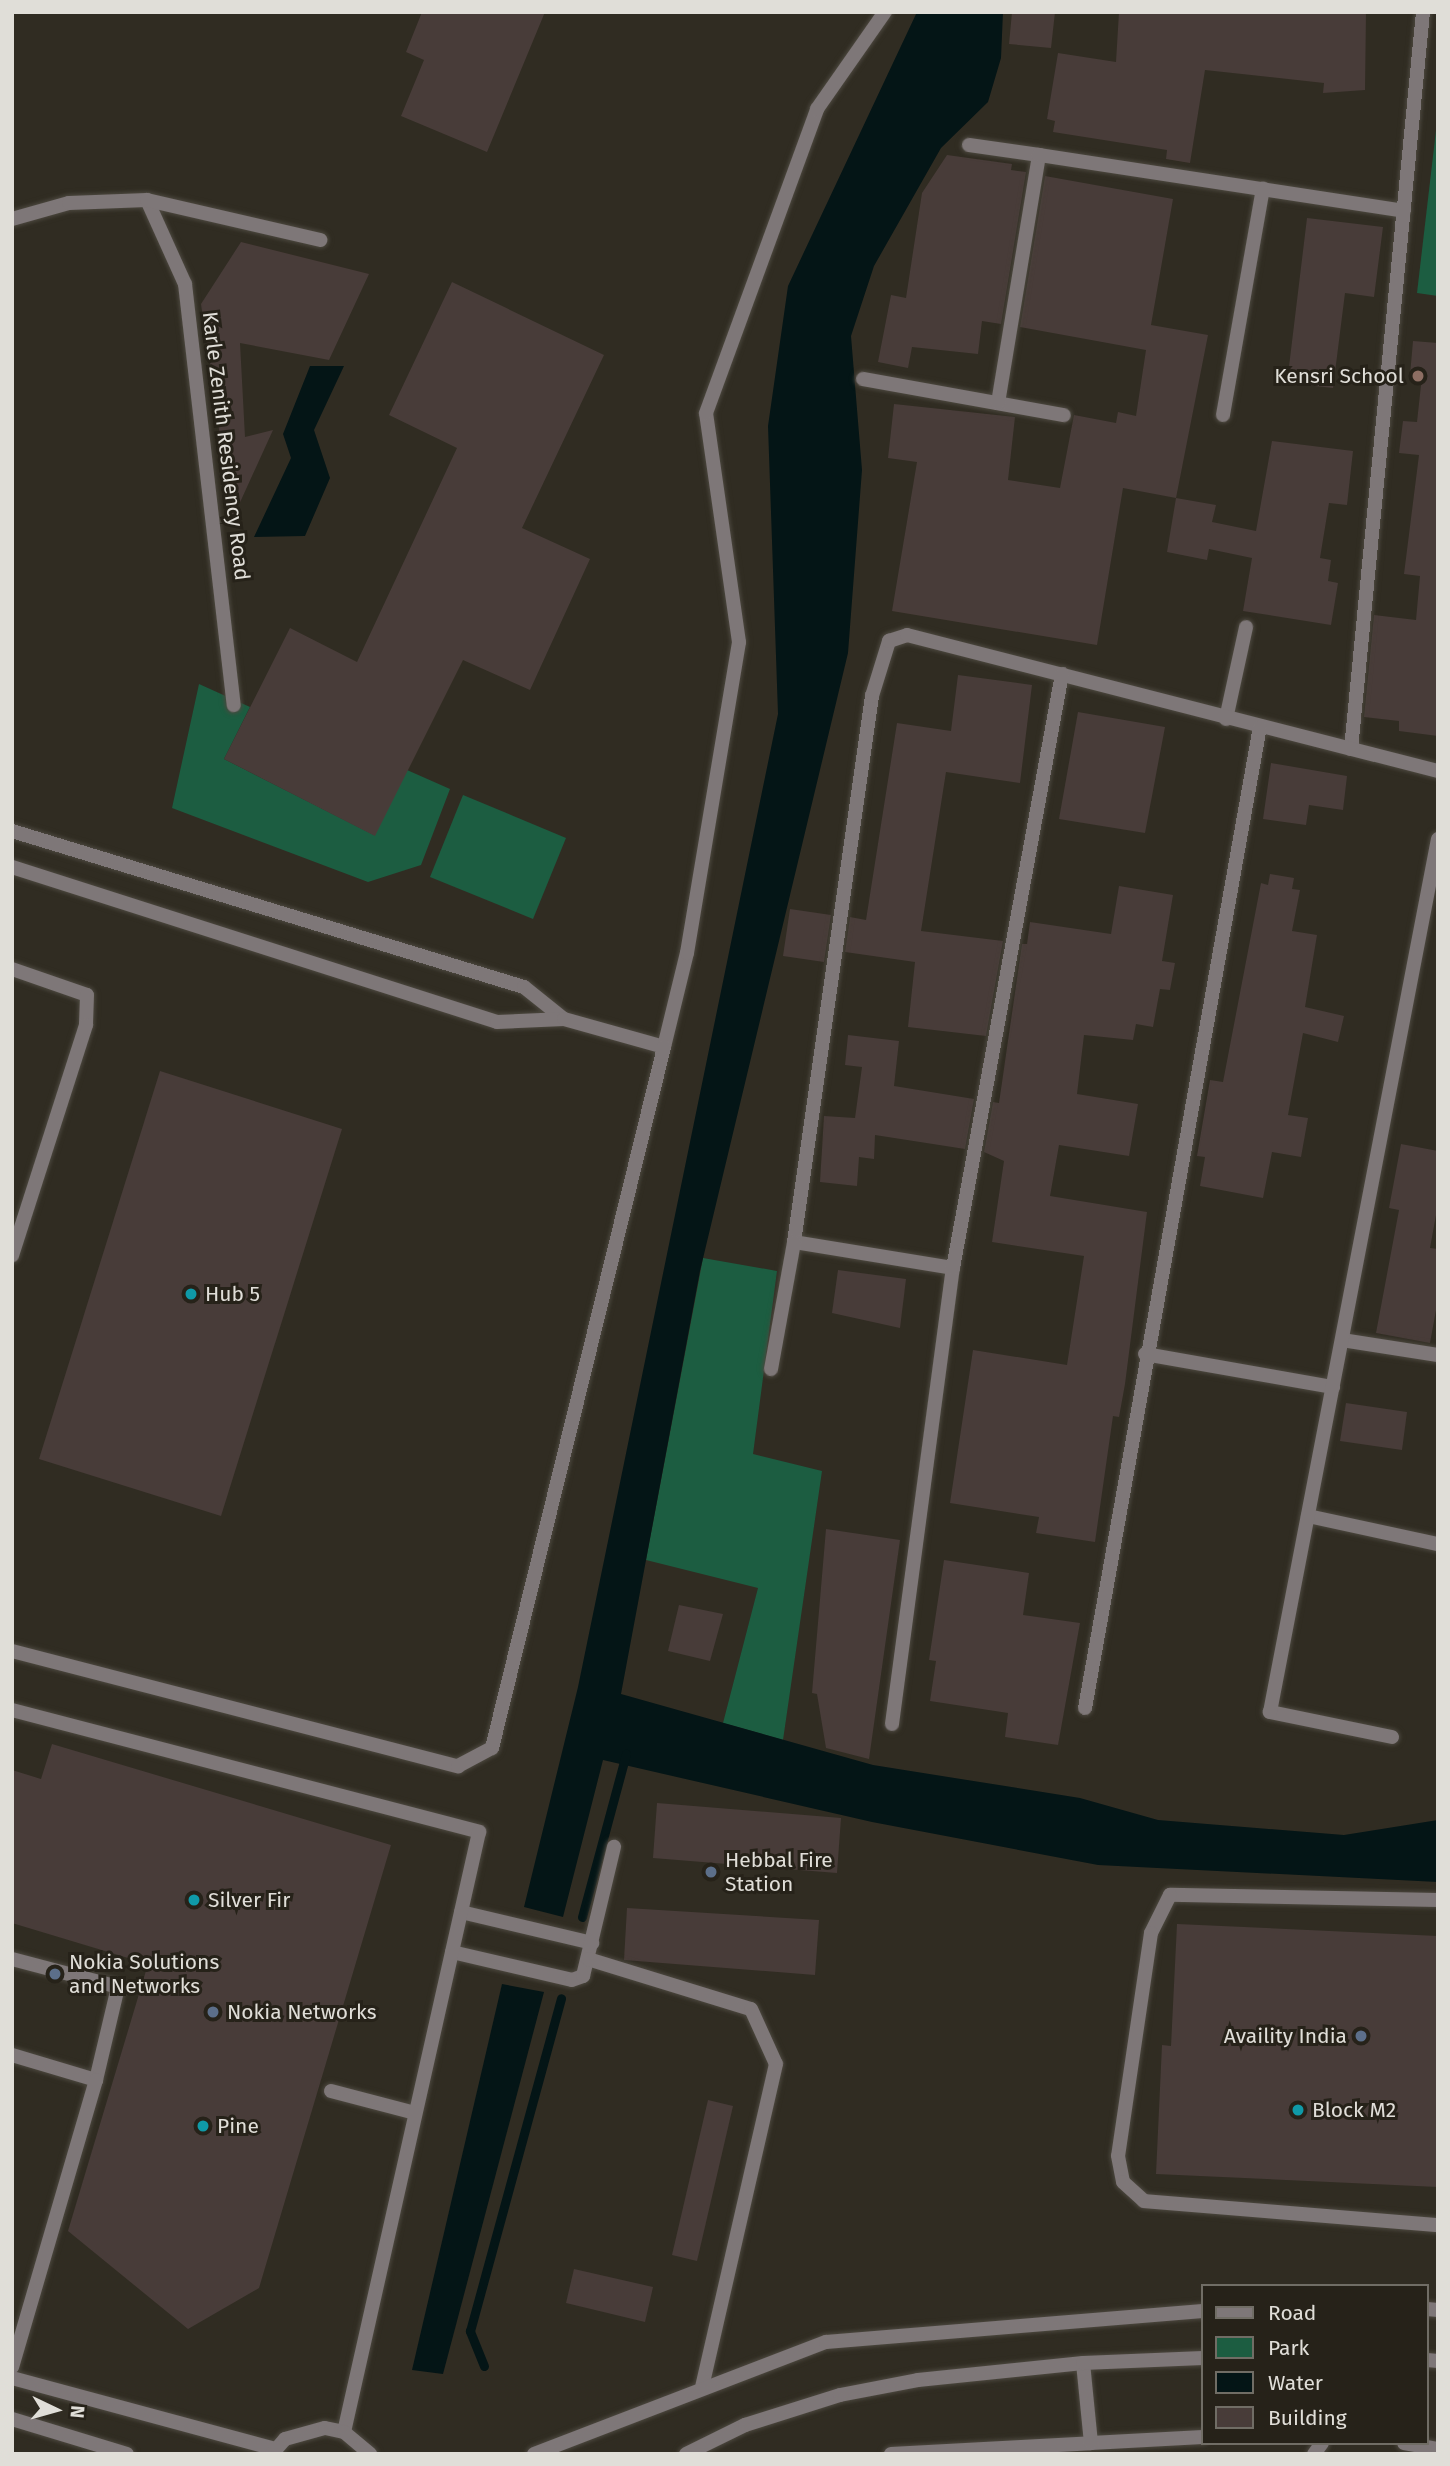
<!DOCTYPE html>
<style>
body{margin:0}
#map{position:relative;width:1450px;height:2466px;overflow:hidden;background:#302c22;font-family:"Fira Sans",sans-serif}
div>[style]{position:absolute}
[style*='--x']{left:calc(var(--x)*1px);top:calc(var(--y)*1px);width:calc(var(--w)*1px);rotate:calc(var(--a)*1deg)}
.green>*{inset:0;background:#1c5d41}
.water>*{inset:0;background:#041516}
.stream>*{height:9px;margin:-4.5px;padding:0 4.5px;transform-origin:4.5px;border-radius:4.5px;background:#041516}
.building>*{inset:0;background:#483c39}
.roads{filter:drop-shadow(0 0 2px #4c483f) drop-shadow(0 0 2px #4c483f)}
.service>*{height:14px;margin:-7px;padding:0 7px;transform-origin:7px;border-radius:7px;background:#7e7778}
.minor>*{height:14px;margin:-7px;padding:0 7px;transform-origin:7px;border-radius:7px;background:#7e7778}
.tertiary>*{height:14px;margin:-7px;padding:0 7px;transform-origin:7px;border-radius:7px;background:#7e7778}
.dots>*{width:19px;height:19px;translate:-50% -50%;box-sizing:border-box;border:4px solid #262219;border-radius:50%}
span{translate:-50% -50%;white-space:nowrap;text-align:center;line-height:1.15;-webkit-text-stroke:6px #262219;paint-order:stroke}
.poi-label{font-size:21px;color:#e0ded8}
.right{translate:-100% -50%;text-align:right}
.left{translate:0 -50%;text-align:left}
.street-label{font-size:21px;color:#e0ded8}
.frame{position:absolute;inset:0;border:14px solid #e0ded8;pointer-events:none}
.legend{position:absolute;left:1201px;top:2284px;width:228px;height:161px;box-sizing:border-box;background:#262219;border:2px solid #706d65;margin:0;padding:9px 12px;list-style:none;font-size:21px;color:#e0ded8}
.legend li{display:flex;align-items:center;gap:14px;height:35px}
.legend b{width:35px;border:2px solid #706d65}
.north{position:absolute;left:21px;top:2375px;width:70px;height:70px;-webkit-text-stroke:5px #262219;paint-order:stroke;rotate:95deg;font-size:19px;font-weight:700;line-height:28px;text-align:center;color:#e0ded8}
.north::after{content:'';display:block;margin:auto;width:24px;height:32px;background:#e0ded8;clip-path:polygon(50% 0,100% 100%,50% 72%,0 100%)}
</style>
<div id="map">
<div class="green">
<div style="clip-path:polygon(1437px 122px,1438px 122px,1438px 296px,1417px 293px)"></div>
<div style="clip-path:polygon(199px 684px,250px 707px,224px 759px,374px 835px,407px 770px,450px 789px,421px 865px,368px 882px,172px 808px)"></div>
<div style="clip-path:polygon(463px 795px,566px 838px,533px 919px,430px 877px)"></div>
<div style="clip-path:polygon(703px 1258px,777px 1271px,753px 1454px,822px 1471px,783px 1740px,723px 1723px,758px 1588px,646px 1560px)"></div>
</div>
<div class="water">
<div style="clip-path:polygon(917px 12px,1003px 12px,1001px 58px,988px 102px,941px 148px,874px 266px,851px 336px,862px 470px,848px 653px,700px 1271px,621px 1694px,873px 1765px,1080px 1798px,1158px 1820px,1344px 1835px,1438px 1820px,1438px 1882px,1098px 1865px,872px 1822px,603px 1760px,563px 1917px,524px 1907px,578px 1687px,778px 714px,768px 426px,788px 286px)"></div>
<div style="clip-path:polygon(310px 366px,344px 366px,314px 430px,330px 478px,305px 536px,254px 537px,291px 458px,283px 434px)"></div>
<div style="clip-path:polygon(502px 1984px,544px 1992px,443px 2374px,412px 2370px)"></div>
</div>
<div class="stream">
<div style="--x:582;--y:1917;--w:169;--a:-74.9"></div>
<div style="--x:484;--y:2366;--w:38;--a:-112"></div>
<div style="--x:470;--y:2331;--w:345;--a:-74.7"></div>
</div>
<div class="building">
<div style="clip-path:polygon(422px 12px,545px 12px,487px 152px,401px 116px,424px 60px,406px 52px)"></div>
<div style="clip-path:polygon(1012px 12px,1055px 12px,1051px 48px,1009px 44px)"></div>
<div style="clip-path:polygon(1119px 12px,1366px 12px,1365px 90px,1323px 93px,1324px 83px,1205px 70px,1190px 163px,1166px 159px,1167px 150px,1053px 132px,1055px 121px,1047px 119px,1058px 53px,1116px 62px)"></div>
<div style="clip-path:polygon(947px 155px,1012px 164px,1011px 170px,1026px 172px,1001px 324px,982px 321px,978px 354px,912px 347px,908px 368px,878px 362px,891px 295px,906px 298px,922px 193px)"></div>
<div style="clip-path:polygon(1045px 176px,1173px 199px,1151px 325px,1208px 335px,1176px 498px,1123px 488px,1097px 645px,892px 611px,917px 462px,888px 458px,894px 404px,1015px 417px,1008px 480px,1060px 488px,1074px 415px,1116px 423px,1118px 412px,1136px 416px,1146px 350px,1020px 327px)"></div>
<div style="clip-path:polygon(1307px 218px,1383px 227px,1374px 297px,1345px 293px,1333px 388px,1287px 383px)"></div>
<div style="clip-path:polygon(241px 242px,369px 274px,329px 360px,240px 343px,245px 437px,273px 430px,232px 520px,201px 304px)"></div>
<div style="clip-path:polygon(452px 282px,604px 355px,522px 528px,590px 559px,530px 690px,463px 660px,375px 836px,224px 759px,290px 628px,357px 662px,457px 448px,389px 415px)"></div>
<div style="clip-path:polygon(1413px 341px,1438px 343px,1438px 736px,1399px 731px,1399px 721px,1364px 717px,1374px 615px,1416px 620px,1420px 576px,1404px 574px,1419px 455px,1399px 453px,1403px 421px,1417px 422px,1422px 376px,1410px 375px)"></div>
<div style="clip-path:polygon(1272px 441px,1353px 451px,1347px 505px,1329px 503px,1320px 558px,1331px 560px,1328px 581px,1338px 583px,1331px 625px,1243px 611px,1252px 558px,1209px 549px,1207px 560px,1167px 552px,1176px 498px,1216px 505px,1212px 522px,1256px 531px)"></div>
<div style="clip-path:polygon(958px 675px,1032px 685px,1020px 783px,946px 772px,921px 931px,1003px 941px,986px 1036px,908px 1027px,915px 962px,845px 952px,850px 917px,866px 920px,897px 723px,951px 731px)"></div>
<div style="clip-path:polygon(1078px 712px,1165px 727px,1145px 833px,1059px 819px)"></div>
<div style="clip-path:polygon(1271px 763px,1347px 776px,1343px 810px,1309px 805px,1306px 825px,1263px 819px)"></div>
<div style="clip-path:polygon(1270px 874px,1294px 878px,1292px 889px,1300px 890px,1292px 931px,1317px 935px,1305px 1007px,1344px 1016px,1338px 1042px,1303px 1033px,1288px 1115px,1308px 1118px,1301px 1157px,1272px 1152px,1263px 1198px,1200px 1186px,1205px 1157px,1197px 1156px,1210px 1080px,1223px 1082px,1261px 883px,1268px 885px)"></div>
<div style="clip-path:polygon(1119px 886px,1173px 895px,1162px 961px,1175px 963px,1170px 990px,1160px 989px,1153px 1027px,1136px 1024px,1133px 1040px,1084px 1035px,1077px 1094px,1138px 1104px,1129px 1156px,1059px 1145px,1050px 1196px,1147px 1212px,1125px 1384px,1119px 1417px,1113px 1416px,1095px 1542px,1036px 1533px,1039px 1517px,950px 1503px,973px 1350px,1067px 1365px,1084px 1256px,992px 1242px,1004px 1161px,984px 1152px,993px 1102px,999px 1103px,1022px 944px,1027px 944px,1030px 922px,1111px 934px)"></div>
<div style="clip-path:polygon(790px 909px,831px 915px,824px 962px,783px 956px)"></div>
<div style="clip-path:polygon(848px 1035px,899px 1041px,894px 1086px,974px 1099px,965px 1149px,875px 1135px,874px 1159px,859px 1157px,857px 1186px,820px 1182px,824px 1116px,855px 1118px,862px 1067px,845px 1065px)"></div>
<div style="clip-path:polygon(160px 1071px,342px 1129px,221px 1516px,39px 1459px)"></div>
<div style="clip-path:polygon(1401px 1144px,1438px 1151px,1438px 1204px,1430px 1248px,1438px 1249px,1438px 1299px,1430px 1343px,1376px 1333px,1399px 1210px,1389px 1208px)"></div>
<div style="clip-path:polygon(838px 1270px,906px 1279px,900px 1328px,832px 1313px)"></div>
<div style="clip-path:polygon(1346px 1403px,1407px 1412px,1402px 1450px,1340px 1441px)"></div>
<div style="clip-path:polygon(826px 1529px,900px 1540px,869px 1759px,826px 1748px,817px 1694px,812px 1693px)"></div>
<div style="clip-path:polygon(944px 1560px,1029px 1573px,1023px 1615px,1080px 1623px,1058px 1745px,1005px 1737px,1008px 1713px,930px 1701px,936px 1661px,929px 1660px)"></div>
<div style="clip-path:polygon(679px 1605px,723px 1614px,710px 1661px,668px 1651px)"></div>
<div style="clip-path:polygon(52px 1744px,391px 1845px,259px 2288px,188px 2329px,68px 2231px,148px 1964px,12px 1923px,12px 1770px,41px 1779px)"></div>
<div style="clip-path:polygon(657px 1803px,841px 1818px,837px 1873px,653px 1858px)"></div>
<div style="clip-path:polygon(627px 1908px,819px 1920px,815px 1975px,624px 1960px)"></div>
<div style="clip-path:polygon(1177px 1924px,1438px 1936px,1438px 2187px,1156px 2174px,1162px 2045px,1171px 2046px)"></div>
<div style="clip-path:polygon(708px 2100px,733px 2106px,697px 2261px,672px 2255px)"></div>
<div style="clip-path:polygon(574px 2269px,653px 2287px,645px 2322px,566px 2303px)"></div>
</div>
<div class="roads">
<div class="service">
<div style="--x:147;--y:200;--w:92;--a:65.7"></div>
<div style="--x:185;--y:284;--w:424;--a:83.4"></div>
<div style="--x:12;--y:219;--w:59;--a:-15.7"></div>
<div style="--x:69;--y:203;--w:78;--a:-2.2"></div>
<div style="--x:147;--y:200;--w:178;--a:13"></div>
<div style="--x:12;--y:831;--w:535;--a:16.95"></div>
<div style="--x:524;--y:987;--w:51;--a:38.7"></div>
<div style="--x:12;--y:867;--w:509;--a:17.72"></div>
<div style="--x:497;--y:1022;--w:67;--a:-2.6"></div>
<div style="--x:564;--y:1019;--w:104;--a:15.6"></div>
<div style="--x:664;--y:1047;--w:97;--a:-76.3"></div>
<div style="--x:687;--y:953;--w:315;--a:-80.5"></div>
<div style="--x:739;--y:642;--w:231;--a:-98.2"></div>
<div style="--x:706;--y:413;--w:324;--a:-69.9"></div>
<div style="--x:817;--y:109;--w:118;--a:-55"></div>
<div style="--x:12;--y:969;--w:79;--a:19.1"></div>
<div style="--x:87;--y:995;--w:30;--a:92"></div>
<div style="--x:86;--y:1025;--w:242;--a:107.8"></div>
<div style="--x:12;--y:1651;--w:461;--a:14.5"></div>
<div style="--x:458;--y:1766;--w:38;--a:-28"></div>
<div style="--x:492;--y:1748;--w:722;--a:-76.21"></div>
<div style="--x:12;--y:1710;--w:483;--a:14.6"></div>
<div style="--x:1438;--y:1900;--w:268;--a:-178.9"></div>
<div style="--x:1170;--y:1895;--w:42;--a:116.6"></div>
<div style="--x:1151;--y:1933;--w:225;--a:98.4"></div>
<div style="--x:1118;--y:2156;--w:26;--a:79"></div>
<div style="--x:1123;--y:2182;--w:28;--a:42"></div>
<div style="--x:1144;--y:2201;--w:295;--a:4.7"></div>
<div style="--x:461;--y:1912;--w:135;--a:13.3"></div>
<div style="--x:452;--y:1952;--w:123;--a:13.1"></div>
<div style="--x:572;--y:1980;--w:12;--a:-20"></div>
<div style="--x:583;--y:1976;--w:133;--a:-76.5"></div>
<div style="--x:12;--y:1959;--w:110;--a:14.8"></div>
<div style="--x:118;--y:1987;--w:96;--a:103.3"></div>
<div style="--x:588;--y:1959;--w:170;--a:17.1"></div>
<div style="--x:751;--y:2009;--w:60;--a:65.6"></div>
<div style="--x:776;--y:2064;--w:330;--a:102.9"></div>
<div style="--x:12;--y:2055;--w:88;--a:16.6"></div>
<div style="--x:96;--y:2080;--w:299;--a:106.3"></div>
<div style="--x:331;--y:2091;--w:87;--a:14.7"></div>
<div style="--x:1091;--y:2443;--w:112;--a:-3.1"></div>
<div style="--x:1404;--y:2443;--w:35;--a:10"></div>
<div style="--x:891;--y:2454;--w:200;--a:-3.1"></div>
<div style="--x:1091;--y:2443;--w:80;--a:-95.7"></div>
<div style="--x:1314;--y:2454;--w:14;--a:-54"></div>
</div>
<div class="minor">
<div style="--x:969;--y:145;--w:71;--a:8.1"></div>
<div style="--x:863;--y:379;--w:204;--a:10.2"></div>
<div style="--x:998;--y:403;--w:251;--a:-80.6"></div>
<div style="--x:1039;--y:155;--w:369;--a:8.7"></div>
<div style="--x:1223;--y:415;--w:230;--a:-80"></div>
<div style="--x:1226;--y:719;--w:94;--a:-77.7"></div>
<div style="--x:1351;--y:749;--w:741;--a:-84.42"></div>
<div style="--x:953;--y:1268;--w:161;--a:-170.7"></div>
<div style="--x:794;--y:1242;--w:552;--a:-81.87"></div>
<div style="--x:872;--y:696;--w:58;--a:-72.8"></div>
<div style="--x:889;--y:641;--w:19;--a:-18"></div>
<div style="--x:907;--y:635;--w:548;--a:14.37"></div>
<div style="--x:1342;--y:1340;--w:97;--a:8.9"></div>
<div style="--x:1145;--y:1354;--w:191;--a:10"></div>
<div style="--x:771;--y:1369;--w:129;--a:-79.7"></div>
<div style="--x:1308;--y:1516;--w:133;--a:12.2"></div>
<div style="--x:1085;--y:1708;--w:996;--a:-79.89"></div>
<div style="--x:892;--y:1724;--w:460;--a:-82.4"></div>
<div style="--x:953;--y:1268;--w:604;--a:-79.6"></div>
<div style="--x:1392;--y:1737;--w:125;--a:-168.4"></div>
<div style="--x:1270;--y:1712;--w:889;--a:-79.11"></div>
<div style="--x:344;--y:2432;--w:615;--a:-77.32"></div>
</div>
<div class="tertiary">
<div style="--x:1427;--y:2309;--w:11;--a:5"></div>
<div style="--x:1427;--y:2360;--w:11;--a:5"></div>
<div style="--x:12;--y:2378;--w:273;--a:15.1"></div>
<div style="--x:12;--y:2419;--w:120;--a:16.9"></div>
<div style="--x:272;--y:2454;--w:20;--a:-49"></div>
<div style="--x:285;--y:2439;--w:41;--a:-15.4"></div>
<div style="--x:325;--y:2428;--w:19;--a:12"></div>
<div style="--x:344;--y:2432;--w:34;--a:40"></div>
<div style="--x:534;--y:2454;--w:313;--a:-21"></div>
<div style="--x:826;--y:2342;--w:378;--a:-4.7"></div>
<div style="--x:686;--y:2454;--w:66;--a:-26.2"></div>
<div style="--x:745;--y:2425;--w:100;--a:-17.5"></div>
<div style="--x:840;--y:2395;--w:79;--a:-10.9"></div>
<div style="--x:918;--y:2380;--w:166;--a:-5.9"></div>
<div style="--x:1083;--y:2363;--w:120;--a:-2.4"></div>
</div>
</div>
<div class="dots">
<div style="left:1418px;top:376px;background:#8d6e63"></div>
<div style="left:191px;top:1294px;background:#0f9aa8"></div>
<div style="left:711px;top:1872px;background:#5c6f8a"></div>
<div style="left:194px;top:1900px;background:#0f9aa8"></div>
<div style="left:55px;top:1974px;background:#5c6f8a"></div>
<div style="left:213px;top:2012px;background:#5c6f8a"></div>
<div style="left:1361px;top:2036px;background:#5c6f8a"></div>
<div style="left:1298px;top:2110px;background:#0f9aa8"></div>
<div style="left:203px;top:2126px;background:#0f9aa8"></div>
</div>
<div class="poi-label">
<span class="right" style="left:1404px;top:376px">Kensri School</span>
<span class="left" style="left:205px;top:1294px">Hub 5</span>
<span class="left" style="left:725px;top:1872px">Hebbal Fire<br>Station</span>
<span class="left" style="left:208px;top:1900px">Silver Fir</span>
<span class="left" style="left:69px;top:1974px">Nokia Solutions<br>and Networks</span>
<span class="left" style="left:227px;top:2012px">Nokia Networks</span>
<span class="right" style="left:1347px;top:2036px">Availity India</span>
<span class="left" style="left:1312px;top:2110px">Block M2</span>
<span class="left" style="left:217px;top:2126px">Pine</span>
</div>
<div class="street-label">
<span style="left:226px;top:446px;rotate:83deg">Karle Zenith Residency Road</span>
</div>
<div class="frame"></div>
<ul class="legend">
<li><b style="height:9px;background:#7e7778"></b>Road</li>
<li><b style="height:19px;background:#1c5d41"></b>Park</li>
<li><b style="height:19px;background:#041516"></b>Water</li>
<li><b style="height:19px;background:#483c39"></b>Building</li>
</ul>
<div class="north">N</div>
</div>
